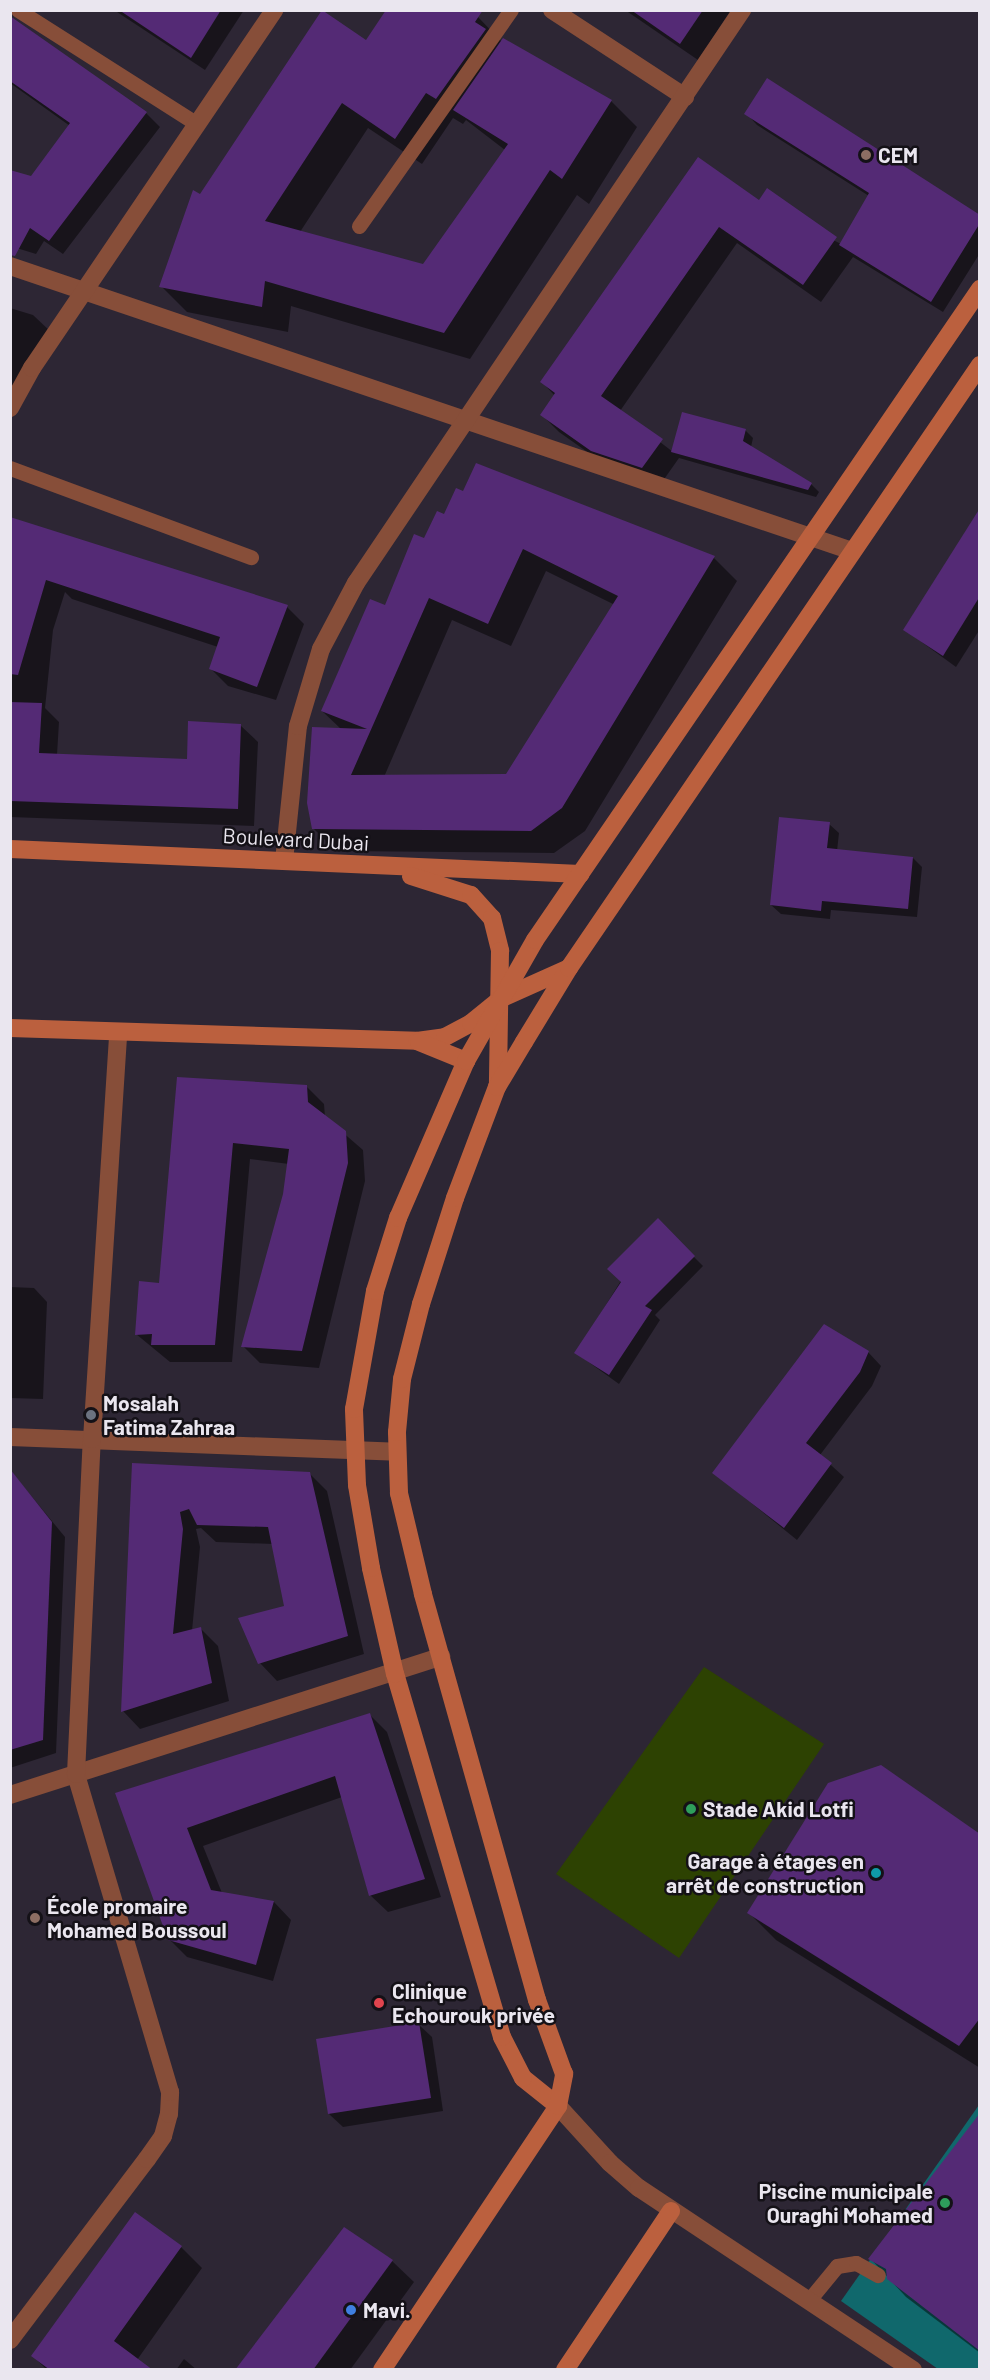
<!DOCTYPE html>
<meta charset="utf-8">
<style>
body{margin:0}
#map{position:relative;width:990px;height:2380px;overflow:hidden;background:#2d2634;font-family:Barlow,sans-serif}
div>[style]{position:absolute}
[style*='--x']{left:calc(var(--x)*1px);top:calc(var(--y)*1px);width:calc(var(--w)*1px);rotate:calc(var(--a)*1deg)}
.green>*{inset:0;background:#2d4202}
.water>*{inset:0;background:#10686c}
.shadow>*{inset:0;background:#0007}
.building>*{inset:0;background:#542a75}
.lane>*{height:15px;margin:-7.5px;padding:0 7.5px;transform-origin:7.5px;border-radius:7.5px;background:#874e39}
.street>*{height:18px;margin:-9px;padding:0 9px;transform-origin:9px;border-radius:9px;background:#874e39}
.secondary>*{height:18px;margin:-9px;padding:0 9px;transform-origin:9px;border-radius:9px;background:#bb603e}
.dots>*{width:16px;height:16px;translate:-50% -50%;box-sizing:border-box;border:3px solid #141117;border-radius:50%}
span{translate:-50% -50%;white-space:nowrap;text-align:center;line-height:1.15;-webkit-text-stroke:5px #141117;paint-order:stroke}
.poi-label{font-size:21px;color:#eae6ef;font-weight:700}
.left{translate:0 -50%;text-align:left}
.right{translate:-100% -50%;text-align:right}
.street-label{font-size:21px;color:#eae6ef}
.frame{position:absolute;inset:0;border:12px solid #eae6ef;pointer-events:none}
</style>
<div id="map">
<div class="green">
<div style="clip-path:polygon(704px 1667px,824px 1744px,679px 1958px,556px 1874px)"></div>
</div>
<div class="water">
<div style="clip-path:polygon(979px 2105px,979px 2369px,938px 2369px,841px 2301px)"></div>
</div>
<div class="shadow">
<div style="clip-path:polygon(114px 10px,244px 10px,205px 70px)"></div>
<div style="clip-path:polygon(625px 10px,731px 10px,698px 60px)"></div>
<div style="clip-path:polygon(evenodd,478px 17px,502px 42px,611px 101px,637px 127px,589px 204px,577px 195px,470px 359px,291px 306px,288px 332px,187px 312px,161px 286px,201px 196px,366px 42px,478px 17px,453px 118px,463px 124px,466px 120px,505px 150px,424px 266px,300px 232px,368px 128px,422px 164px,453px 118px)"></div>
<div style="clip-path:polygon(10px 20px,146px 113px,160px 127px,63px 254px,44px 241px,36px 254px,10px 246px,32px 178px,70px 126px,10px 83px)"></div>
<div style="clip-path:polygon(746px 113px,980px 217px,980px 253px,943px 312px,853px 257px,821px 302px,737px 243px,620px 411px,673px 452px,745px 430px,753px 438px,751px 447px,811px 484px,819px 492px,816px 497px,679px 458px,660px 485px,610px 468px,559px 432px,542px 415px,555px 396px,542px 382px,698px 159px,759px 202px,841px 244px,869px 196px,757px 125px)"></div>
<div style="clip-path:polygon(10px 308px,33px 315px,51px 332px,10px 414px)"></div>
<div style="clip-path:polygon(evenodd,477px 465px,714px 558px,737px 581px,585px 831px,554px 853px,336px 851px,313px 828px,341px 729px,322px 711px,445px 515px,464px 493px,477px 465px,546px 571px,615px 605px,507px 776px,384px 777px,452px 620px,511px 646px,546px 571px)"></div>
<div style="clip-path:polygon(980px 510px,980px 629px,956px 667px,905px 630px)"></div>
<div style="clip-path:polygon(10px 571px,287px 607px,304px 624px,276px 700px,228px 686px,211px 669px,218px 647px,72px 599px,65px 592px,53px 630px,45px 708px,59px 722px,57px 755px,189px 760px,240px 725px,258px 742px,254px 826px,10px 817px)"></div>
<div style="clip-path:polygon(829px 824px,839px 833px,837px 851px,913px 858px,922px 867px,917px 917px,831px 910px,830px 919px,781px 914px,771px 905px)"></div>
<div style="clip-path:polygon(178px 1079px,307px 1087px,324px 1104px,325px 1117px,363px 1150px,365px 1181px,319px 1368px,260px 1363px,243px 1346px,285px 1194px,289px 1164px,250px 1159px,232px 1362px,170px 1362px,136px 1334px,160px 1284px)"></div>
<div style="clip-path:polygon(658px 1221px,703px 1266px,655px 1315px,660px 1320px,619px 1384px,576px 1353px)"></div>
<div style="clip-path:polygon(10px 1287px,34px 1288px,47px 1302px,43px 1399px,10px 1398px)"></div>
<div style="clip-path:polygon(868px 1352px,881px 1366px,872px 1386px,820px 1455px,844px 1477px,797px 1540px,714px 1473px)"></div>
<div style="clip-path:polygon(134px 1464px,309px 1473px,327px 1491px,364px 1654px,277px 1681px,260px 1663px,286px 1608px,273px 1544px,216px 1542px,201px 1528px,196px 1529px,200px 1547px,192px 1631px,201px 1629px,218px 1646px,229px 1701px,140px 1729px,123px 1711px)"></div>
<div style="clip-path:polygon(10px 1470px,65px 1537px,56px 1753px,10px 1768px)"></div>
<div style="clip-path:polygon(370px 1715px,387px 1732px,441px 1897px,388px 1912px,370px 1895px,342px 1797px,203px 1846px,222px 1893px,274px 1902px,291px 1920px,273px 1981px,187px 1957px,169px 1939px,117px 1793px)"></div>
<div style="clip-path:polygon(980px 1835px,980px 2068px,776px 1940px,749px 1913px)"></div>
<div style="clip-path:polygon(418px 2024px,432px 2037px,443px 2111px,343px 2127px,329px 2114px)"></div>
<div style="clip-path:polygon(980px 2132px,980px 2353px,906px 2297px,870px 2258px)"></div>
<div style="clip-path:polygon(345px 2229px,392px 2261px,414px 2282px,350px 2370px,237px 2370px)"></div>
<div style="clip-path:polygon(181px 2247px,202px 2268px,137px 2360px,150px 2370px,47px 2370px,33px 2356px)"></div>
<div style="clip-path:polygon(184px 2359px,197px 2370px,176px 2370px)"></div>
</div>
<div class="building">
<div style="clip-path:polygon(119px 10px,221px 10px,191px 58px)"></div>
<div style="clip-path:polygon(322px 10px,366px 40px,386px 10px,483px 10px,475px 22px,486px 29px,436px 99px,426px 93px,395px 139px,342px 103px,265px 221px,423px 264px,508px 144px,453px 110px,503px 38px,612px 100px,562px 179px,550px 170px,444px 333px,265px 281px,262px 307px,159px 287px,193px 190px,200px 194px)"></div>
<div style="clip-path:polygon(631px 10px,703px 10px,680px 44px)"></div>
<div style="clip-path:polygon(10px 16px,147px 112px,49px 241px,30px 228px,15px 256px,10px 255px,10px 170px,31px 176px,70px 123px,10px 81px)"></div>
<div style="clip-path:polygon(767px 78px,980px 215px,980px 223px,931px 302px,839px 245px,869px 193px,744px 114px)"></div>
<div style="clip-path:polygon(698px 157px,759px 200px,767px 188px,837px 237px,803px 285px,719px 227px,601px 396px,663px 439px,642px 468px,591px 451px,540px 415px,555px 393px,540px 382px)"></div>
<div style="clip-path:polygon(682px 412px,746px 429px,743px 441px,812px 483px,808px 490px,671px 452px)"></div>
<div style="clip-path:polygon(evenodd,476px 463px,715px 556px,562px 808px,531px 831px,312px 829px,307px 803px,312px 727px,367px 729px,321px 711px,370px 599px,385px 605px,414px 534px,424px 538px,437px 511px,444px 514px,456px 488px,463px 491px,476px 463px,523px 549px,618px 596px,506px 774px,351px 775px,429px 598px,488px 624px,523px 549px)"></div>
<div style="clip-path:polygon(980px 508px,980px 596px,943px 656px,903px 630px)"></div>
<div style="clip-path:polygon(10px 517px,288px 605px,257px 687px,209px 669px,220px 637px,46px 580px,18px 675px,10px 674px)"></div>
<div style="clip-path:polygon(10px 702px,42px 703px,39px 753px,187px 759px,188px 721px,241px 724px,238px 809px,10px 801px)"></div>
<div style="clip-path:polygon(779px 817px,830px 822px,827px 848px,913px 857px,908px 909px,822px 901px,821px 911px,770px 905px)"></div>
<div style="clip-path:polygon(177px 1077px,307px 1085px,308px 1102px,346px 1131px,348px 1163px,302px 1351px,241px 1347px,283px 1194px,289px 1149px,233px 1143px,215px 1345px,151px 1345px,152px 1334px,135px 1335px,139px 1281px,159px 1283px)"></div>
<div style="clip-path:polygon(658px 1218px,695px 1256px,645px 1306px,652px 1310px,609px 1375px,574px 1353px,621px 1282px,607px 1269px)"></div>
<div style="clip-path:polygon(824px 1324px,869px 1351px,860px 1372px,806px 1443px,832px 1463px,784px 1528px,712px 1473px)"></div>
<div style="clip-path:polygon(132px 1463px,310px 1472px,348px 1636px,258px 1664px,238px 1618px,284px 1606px,268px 1527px,197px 1525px,189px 1509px,180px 1512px,183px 1529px,173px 1634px,201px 1627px,212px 1683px,121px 1712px)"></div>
<div style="clip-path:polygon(10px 1469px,52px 1522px,43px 1740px,10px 1750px)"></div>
<div style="clip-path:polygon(370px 1713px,425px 1879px,369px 1896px,335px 1776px,187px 1828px,211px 1890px,274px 1901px,256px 1965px,168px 1940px,115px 1793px)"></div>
<div style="clip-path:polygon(881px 1765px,980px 1834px,980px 2018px,959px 2046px,747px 1913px,828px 1783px)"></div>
<div style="clip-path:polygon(419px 2022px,431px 2098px,328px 2114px,316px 2039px)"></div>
<div style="clip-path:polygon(980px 2113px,980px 2351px,887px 2279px,886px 2269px,868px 2259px)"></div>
<div style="clip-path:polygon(135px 2212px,182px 2246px,114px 2341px,153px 2370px,50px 2370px,31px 2356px)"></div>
<div style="clip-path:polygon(344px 2227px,393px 2260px,313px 2370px,235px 2370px)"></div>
</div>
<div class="lane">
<div style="--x:18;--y:10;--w:212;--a:32.5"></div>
<div style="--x:359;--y:226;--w:264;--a:-54.9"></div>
<div style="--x:10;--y:468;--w:257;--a:20.3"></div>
<div style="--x:809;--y:2300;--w:44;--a:-50.5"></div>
<div style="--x:837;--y:2266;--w:19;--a:-9"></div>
<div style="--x:856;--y:2263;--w:25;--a:29"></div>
</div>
<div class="street">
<div style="--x:552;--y:10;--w:159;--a:33.2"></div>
<div style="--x:10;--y:266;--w:889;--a:18.7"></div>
<div style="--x:10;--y:408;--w:46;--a:-61.2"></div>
<div style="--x:32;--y:368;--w:432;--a:-55.9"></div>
<div style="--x:284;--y:861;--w:136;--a:-84.1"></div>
<div style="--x:298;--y:726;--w:80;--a:-73.4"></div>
<div style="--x:321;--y:649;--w:75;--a:-62.1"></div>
<div style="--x:356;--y:583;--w:691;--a:-56.03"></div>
<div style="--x:10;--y:1437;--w:387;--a:2.2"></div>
<div style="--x:10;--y:1795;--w:453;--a:-17.8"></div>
<div style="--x:558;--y:2106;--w:77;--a:47.6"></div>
<div style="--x:610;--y:2163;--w:38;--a:41"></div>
<div style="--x:639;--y:2188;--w:329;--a:33.6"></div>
<div style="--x:10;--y:2340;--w:227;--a:-52.9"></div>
<div style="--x:147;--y:2159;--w:28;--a:-55"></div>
<div style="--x:163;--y:2136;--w:23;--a:-75"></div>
<div style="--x:169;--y:2114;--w:22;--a:-87"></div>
<div style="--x:170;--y:2092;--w:332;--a:-106.5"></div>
<div style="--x:76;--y:1774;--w:335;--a:-87.3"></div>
<div style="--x:92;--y:1439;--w:405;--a:-86.3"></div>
</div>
<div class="secondary">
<div style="--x:10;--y:849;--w:571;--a:2.51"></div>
<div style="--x:411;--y:876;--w:63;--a:17.6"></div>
<div style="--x:471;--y:895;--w:31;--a:48"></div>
<div style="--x:492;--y:918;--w:34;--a:76"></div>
<div style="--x:500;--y:951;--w:132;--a:90.9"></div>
<div style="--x:10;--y:1028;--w:407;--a:1.8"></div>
<div style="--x:417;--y:1041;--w:28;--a:-8"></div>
<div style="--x:445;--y:1037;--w:30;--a:-28"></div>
<div style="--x:471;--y:1023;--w:40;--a:-39"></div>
<div style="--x:502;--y:998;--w:73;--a:-24.1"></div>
<div style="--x:419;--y:1042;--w:51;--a:22"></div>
<div style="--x:558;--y:2106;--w:45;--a:-141.3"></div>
<div style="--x:523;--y:2078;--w:46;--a:-117.1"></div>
<div style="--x:502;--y:2037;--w:378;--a:-106.4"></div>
<div style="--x:395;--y:1674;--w:109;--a:-102.8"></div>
<div style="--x:371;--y:1568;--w:84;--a:-99.6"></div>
<div style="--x:357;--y:1485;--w:76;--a:-92.3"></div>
<div style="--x:354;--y:1409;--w:120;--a:-79.9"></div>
<div style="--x:375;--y:1291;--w:77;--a:-72.5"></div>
<div style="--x:398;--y:1218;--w:171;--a:-66.6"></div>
<div style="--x:466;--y:1061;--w:139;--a:-60.3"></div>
<div style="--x:535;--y:940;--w:789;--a:-55.64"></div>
<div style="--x:382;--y:2370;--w:317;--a:-56.3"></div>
<div style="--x:558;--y:2106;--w:33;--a:-79"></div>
<div style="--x:564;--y:2074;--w:79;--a:-110"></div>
<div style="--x:537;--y:2000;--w:422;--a:-105.7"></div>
<div style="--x:423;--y:1594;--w:104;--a:-103.4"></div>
<div style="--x:399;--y:1493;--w:61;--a:-91.9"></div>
<div style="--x:397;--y:1432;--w:53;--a:-84.6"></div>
<div style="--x:402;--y:1379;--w:77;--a:-75.8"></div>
<div style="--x:421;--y:1304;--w:111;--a:-72.2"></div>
<div style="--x:455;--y:1198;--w:119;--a:-69.3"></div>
<div style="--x:497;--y:1087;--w:52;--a:-59"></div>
<div style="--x:524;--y:1042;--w:87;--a:-58.7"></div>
<div style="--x:569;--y:968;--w:730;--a:-55.72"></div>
<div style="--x:565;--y:2370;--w:191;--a:-56.3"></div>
</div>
<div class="dots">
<div style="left:866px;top:155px;background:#8d6e63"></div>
<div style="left:91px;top:1415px;background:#6b7280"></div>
<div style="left:691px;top:1809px;background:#2e9e5b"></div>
<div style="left:876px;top:1873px;background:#0f9aa8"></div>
<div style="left:35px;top:1918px;background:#8d6e63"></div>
<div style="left:379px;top:2003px;background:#e0444e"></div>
<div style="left:945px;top:2203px;background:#2e9e5b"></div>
<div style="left:351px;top:2310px;background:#3f7fe0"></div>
</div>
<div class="poi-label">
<span class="left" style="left:878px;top:155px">CEM</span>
<span class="left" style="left:103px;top:1415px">Mosalah<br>Fatima Zahraa</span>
<span class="left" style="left:703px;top:1809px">Stade Akid Lotfi</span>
<span class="right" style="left:864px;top:1873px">Garage à étages en<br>arrêt de construction</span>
<span class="left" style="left:47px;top:1918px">École promaire<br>Mohamed Boussoul</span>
<span class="left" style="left:392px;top:2003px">Clinique<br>Echourouk privée</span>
<span class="right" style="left:933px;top:2203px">Piscine municipale<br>Ouraghi Mohamed</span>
<span class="left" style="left:363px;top:2310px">Mavi.</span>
</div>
<div class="street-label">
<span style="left:296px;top:839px;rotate:3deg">Boulevard Dubai</span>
</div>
<div class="frame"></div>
</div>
